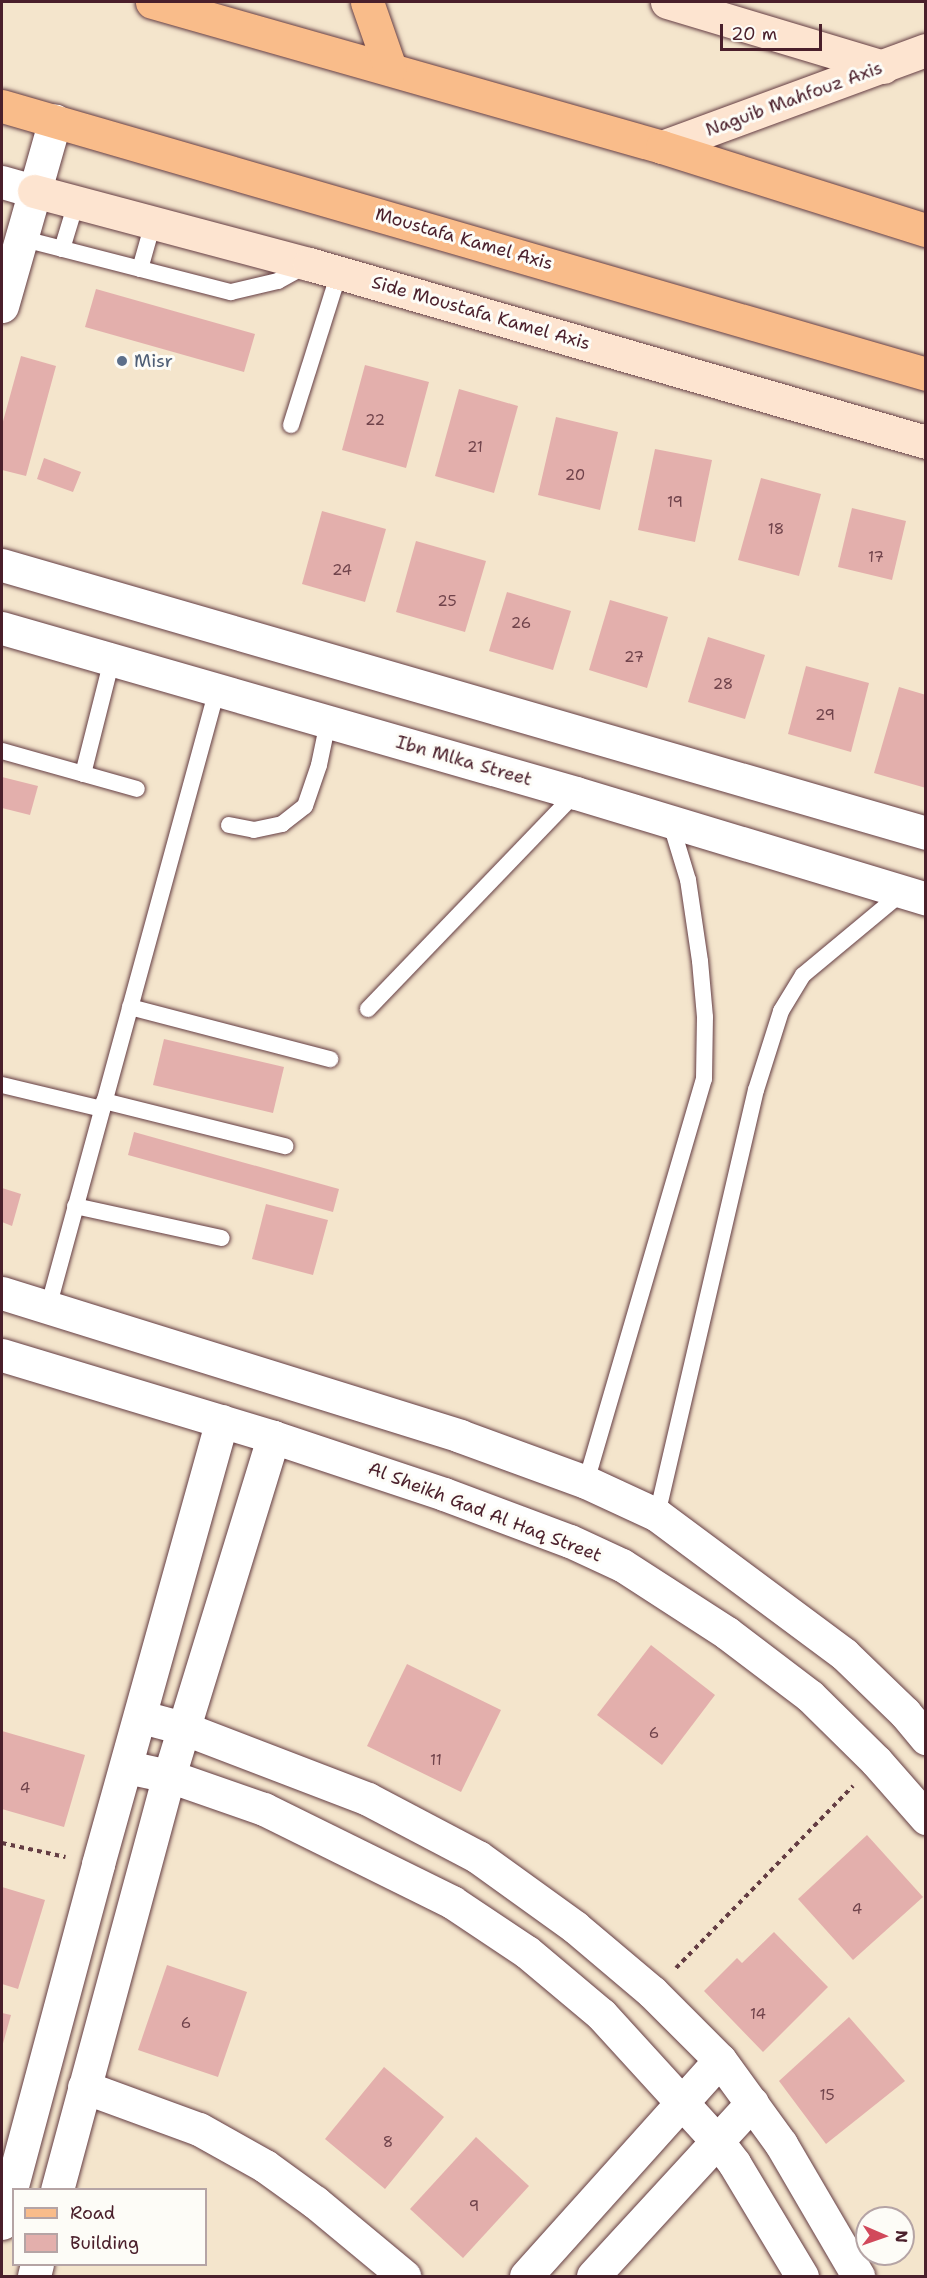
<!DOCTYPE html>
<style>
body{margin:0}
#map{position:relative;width:927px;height:2278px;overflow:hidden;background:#f4e5cc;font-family:"Shantell Sans",sans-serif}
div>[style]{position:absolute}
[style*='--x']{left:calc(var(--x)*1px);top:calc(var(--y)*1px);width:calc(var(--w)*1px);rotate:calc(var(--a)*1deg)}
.building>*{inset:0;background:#e3afac}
.path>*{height:4px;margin-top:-2px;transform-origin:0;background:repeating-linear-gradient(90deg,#643d43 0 4.5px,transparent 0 9px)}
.roads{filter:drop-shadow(0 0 2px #643d43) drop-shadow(0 0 2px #643d43)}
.lane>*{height:16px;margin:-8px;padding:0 8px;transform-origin:8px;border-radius:8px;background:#fff}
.street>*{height:33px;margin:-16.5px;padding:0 16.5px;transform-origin:16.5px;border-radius:16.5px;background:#fff}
.secondary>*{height:33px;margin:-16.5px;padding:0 16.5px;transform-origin:16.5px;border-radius:16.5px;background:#fde4d0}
.primary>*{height:33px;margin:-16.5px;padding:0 16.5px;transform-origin:16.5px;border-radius:16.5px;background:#f9bc8a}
.dots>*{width:16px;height:16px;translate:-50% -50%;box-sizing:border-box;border:3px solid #fdfcf7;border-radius:50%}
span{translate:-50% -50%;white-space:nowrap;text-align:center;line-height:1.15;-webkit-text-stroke:6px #fdfcf7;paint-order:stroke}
.number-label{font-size:15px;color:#70434b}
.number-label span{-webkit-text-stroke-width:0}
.street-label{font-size:18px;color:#4a1f2b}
.service-label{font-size:18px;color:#4e5e75}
.left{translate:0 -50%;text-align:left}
.frame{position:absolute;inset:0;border:3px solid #4a1f2b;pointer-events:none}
.legend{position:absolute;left:12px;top:2188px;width:195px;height:78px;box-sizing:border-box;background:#fdfcf7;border:2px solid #b5a4a5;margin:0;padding:8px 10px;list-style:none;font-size:18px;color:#4a1f2b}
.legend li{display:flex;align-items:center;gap:12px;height:30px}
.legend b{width:30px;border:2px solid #b5a4a5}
.north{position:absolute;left:855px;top:2206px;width:60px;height:60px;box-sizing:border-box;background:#fdfcf7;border:2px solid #b5a4a5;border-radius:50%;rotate:92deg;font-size:16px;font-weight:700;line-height:24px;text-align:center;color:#4a1f2b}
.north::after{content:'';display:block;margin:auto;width:21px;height:27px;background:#d1495b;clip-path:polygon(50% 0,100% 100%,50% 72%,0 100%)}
.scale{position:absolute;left:720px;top:24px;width:102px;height:27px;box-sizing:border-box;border:3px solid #4a1f2b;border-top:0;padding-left:8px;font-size:18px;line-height:21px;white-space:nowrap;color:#4a1f2b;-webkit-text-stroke:4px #fdfcf7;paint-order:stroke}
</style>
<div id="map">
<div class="building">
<div style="clip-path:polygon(96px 289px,255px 334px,244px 372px,85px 327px)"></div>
<div style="clip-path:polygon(21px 356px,56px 366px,26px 476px,2px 470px,2px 425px)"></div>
<div style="clip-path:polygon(365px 365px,429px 382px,406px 468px,342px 450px)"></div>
<div style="clip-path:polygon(459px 389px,518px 406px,494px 493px,435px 476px)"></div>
<div style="clip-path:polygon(556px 417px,618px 432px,600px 510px,538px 495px)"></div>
<div style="clip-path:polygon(655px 449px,712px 460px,695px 542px,638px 530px)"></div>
<div style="clip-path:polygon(44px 458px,81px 472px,73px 492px,37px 479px)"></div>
<div style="clip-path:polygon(761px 478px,821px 494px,799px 576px,738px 560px)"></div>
<div style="clip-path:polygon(852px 508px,906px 521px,892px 580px,838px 567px)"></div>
<div style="clip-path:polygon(322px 511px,386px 529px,365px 602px,302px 584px)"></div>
<div style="clip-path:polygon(416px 541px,486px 561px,465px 632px,396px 612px)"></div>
<div style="clip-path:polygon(507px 592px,571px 611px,553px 670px,489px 651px)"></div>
<div style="clip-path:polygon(610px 600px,668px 617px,647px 688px,589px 670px)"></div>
<div style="clip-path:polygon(708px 637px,765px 655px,745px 719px,688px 702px)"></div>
<div style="clip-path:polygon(806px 666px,869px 683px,851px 752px,788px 734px)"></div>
<div style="clip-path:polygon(899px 687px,926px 695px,926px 788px,874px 773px)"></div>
<div style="clip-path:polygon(2px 777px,38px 786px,30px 815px,2px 808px)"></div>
<div style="clip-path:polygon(164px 1039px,284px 1067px,273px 1113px,153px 1085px)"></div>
<div style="clip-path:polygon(134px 1132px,339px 1189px,333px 1212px,128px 1155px)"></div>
<div style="clip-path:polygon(2px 1188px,21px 1194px,12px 1226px,2px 1222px)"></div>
<div style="clip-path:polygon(266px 1204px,328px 1220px,313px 1275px,252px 1259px)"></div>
<div style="clip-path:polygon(651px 1645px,715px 1695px,662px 1765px,597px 1715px)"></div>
<div style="clip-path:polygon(407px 1664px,501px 1710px,461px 1792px,367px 1746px)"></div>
<div style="clip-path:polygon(2px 1731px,85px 1755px,64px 1827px,2px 1809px)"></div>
<div style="clip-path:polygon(867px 1835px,923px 1897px,853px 1960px,798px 1899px)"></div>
<div style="clip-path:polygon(2px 1887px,45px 1900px,18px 1989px,2px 1984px)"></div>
<div style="clip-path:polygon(774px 1932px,828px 1987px,763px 2052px,704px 1991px,737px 1958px,742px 1963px)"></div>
<div style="clip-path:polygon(167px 1965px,247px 1992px,218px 2077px,138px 2050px)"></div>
<div style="clip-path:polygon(2px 2013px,11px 2015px,2px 2047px)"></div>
<div style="clip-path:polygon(849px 2017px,905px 2081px,826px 2144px,779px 2081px)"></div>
<div style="clip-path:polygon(384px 2067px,444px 2117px,385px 2189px,325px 2139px)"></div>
<div style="clip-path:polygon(476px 2137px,529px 2186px,463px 2258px,410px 2209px)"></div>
</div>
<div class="path">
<div style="--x:2;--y:1843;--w:65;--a:12.5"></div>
<div style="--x:676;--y:1968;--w:254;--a:-45.8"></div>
</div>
<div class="roads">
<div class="lane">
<div style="--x:20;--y:238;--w:218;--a:14.4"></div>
<div style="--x:231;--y:292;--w:48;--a:-13.2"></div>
<div style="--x:278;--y:281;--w:33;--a:-29"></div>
<div style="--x:62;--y:249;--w:48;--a:-73.1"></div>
<div style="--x:140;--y:269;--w:48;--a:-74.2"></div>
<div style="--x:291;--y:425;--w:159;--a:-72.5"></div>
<div style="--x:2;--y:751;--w:140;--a:15.7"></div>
<div style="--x:83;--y:774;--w:119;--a:-75.8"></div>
<div style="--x:229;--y:825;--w:25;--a:11"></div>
<div style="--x:254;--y:830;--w:29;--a:-12"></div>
<div style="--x:282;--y:824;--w:29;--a:-38"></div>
<div style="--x:305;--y:806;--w:43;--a:-71.1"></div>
<div style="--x:319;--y:765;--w:44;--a:-78.2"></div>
<div style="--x:130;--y:1007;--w:207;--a:14.6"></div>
<div style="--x:368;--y:1009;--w:300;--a:-46.1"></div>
<div style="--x:2;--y:1085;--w:103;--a:13.5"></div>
<div style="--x:104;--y:1101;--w:187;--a:14"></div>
<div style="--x:75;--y:1206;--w:150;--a:12.3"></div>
<div style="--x:48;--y:1308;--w:641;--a:-74.71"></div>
<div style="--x:586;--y:1482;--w:420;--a:-73.7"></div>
<div style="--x:704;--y:1079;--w:62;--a:-89.1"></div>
<div style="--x:705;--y:1017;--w:56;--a:-95.1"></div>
<div style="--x:700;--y:961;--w:82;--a:-98.4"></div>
<div style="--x:688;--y:880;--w:62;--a:-107"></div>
<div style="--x:657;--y:1515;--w:436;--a:-76.9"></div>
<div style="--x:756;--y:1090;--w:83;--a:-72.4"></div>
<div style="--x:781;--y:1011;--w:42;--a:-58.6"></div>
<div style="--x:803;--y:975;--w:131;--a:-39.7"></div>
</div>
<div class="street">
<div style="--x:2;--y:182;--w:33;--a:16"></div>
<div style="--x:2;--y:306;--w:193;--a:-74.1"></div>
<div style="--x:2;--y:565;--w:962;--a:16.17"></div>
<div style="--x:2;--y:628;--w:597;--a:16.04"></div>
<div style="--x:576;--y:793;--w:366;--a:16.8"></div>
<div style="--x:2;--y:1293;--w:480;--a:17.3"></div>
<div style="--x:460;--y:1436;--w:134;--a:20.1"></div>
<div style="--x:586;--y:1482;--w:78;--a:24.9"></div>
<div style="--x:657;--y:1515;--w:233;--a:36.6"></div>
<div style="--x:844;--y:1654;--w:85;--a:44"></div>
<div style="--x:905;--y:1713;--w:33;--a:50"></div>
<div style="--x:2;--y:1355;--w:283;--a:16.8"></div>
<div style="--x:273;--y:1437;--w:180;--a:18.4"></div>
<div style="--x:444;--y:1494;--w:134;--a:20.5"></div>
<div style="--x:570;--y:1541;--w:57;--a:24.8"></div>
<div style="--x:622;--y:1565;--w:125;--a:32.9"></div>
<div style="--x:727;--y:1633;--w:104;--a:37.2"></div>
<div style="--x:810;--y:1696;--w:93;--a:44.6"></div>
<div style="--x:876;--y:1761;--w:76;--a:48.7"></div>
<div style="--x:142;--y:1717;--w:42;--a:15"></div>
<div style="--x:183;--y:1728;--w:198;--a:21"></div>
<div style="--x:368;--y:1799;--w:124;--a:27.8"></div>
<div style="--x:478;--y:1857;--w:120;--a:35.8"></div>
<div style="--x:575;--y:1927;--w:101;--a:40.2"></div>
<div style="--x:652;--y:1992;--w:96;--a:45"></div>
<div style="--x:720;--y:2060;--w:104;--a:54"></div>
<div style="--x:781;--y:2144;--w:153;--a:59.7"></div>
<div style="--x:127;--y:1767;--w:43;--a:12.1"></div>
<div style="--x:169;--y:1776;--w:101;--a:19.2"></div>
<div style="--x:264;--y:1809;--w:210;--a:26.3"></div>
<div style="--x:452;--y:1902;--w:90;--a:33.7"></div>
<div style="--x:527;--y:1952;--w:97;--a:40"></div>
<div style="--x:601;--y:2014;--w:172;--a:47.6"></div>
<div style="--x:717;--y:2141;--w:28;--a:52"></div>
<div style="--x:734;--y:2163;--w:132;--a:59"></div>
<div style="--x:84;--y:2087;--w:122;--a:20.1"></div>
<div style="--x:199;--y:2129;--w:76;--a:29.3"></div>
<div style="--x:265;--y:2166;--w:62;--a:35.8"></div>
<div style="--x:315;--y:2202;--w:116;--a:39.7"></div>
<div style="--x:57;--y:2190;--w:429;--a:-74.9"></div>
<div style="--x:169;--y:1776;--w:355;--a:-72.9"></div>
<div style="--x:2;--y:2223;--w:372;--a:-75"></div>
<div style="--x:98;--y:1864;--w:460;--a:-74.4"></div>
<div style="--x:34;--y:2276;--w:12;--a:-76"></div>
<div style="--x:526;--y:2276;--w:290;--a:-48.1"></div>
<div style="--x:593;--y:2276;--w:235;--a:-47.4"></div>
</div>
<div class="secondary">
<div style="--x:667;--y:2;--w:226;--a:16.7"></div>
<div style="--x:662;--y:147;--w:281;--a:-20.2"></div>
<div style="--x:34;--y:191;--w:285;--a:14.9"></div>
<div style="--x:309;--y:264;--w:642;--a:16.09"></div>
</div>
<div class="primary">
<div style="--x:152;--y:2;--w:530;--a:15.87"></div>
<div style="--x:662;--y:147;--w:277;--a:17.5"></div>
<div style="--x:367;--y:2;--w:70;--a:70.8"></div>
<div style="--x:2;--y:106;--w:962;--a:16.17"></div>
</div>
</div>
<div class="dots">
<div style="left:122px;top:361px;background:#5c6f8a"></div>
</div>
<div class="number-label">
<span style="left:375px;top:421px">22</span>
<span style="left:475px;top:448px">21</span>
<span style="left:575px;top:476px">20</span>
<span style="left:675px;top:503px">19</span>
<span style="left:776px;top:530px">18</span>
<span style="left:876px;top:558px">17</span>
<span style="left:342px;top:571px">24</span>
<span style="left:447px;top:602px">25</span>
<span style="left:521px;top:624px">26</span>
<span style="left:634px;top:658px">27</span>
<span style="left:723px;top:685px">28</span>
<span style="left:825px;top:716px">29</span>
<span style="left:654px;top:1734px">6</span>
<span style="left:436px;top:1761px">11</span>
<span style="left:25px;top:1789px">4</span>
<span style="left:857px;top:1910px">4</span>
<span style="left:758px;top:2015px">14</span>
<span style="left:186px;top:2024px">6</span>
<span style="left:827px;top:2096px">15</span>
<span style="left:388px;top:2143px">8</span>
<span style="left:474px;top:2207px">9</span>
</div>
<div class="street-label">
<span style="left:794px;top:99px;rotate:-20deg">Naguib Mahfouz Axis</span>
<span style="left:464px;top:239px;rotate:16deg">Moustafa Kamel Axis</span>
<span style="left:481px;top:313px;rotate:16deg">Side Moustafa Kamel Axis</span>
<span style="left:464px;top:761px;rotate:16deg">Ibn Mlka Street</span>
<span style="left:485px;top:1512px;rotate:21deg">Al Sheikh Gad Al Haq Street</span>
</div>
<div class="service-label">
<span class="left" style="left:134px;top:361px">Misr</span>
</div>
<div class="frame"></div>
<ul class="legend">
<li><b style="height:8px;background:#f9bc8a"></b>Road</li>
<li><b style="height:16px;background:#e3afac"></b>Building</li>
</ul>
<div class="north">N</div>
<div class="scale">20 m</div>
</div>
